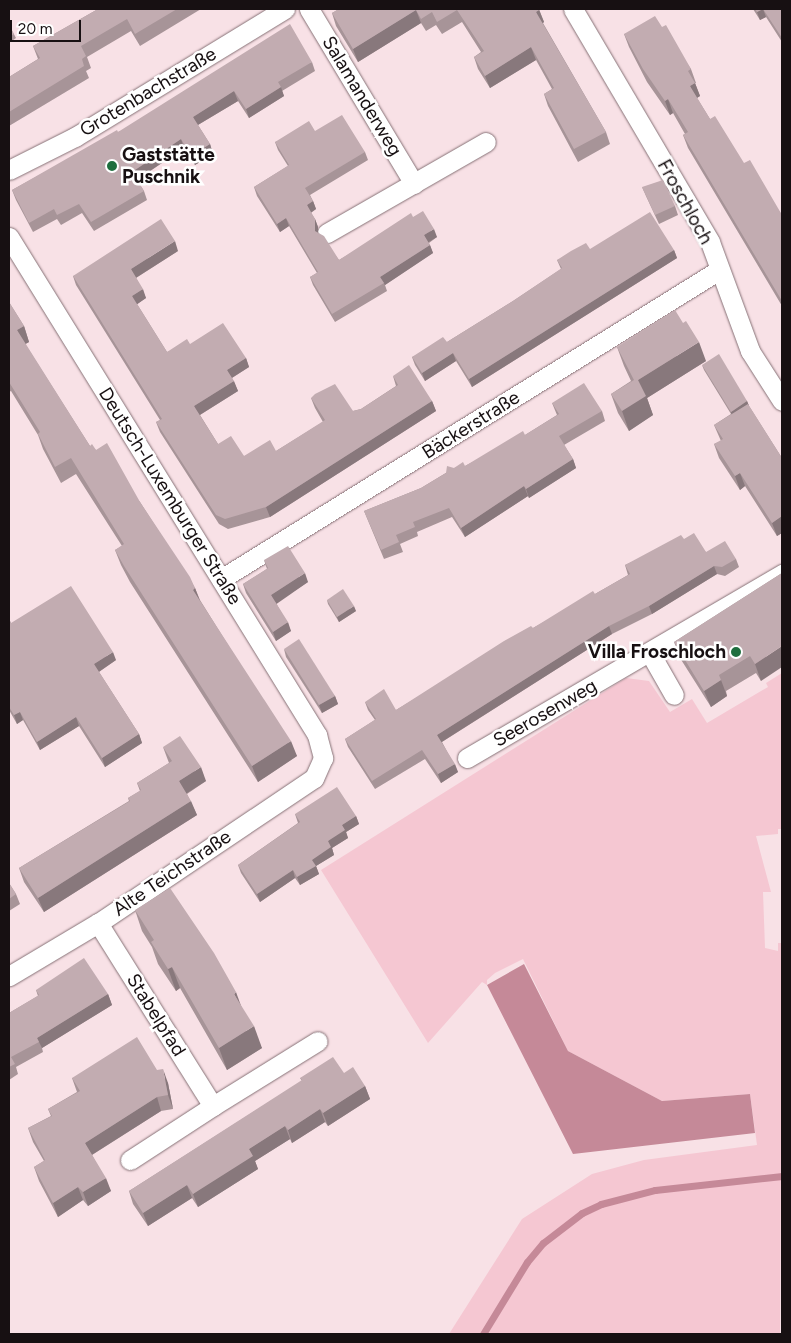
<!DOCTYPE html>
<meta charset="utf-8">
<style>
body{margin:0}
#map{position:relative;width:791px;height:1343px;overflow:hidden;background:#f8e1e6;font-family:Figtree,sans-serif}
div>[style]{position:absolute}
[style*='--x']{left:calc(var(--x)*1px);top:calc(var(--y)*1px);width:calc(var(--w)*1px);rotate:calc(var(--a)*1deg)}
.green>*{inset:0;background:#f5c7d2}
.water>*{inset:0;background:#c58998}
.stream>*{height:7px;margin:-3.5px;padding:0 3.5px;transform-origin:3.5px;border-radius:3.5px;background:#c58998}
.roads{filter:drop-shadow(0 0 1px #867176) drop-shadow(0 0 1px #867176)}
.street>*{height:19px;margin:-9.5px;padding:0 9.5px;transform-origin:9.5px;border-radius:9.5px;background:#fff}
.wall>*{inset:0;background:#a79498}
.shaded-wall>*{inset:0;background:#88787c}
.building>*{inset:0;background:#c2acb1}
.dots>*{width:14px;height:14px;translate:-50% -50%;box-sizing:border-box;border:2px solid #fff;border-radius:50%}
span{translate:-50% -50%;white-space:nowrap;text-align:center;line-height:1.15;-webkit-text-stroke:5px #fff;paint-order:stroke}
.street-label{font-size:19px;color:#171012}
.poi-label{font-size:19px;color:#171012;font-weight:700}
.left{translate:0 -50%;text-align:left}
.right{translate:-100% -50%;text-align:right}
.frame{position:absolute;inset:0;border:10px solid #171012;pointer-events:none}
.scale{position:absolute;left:10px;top:20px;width:71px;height:22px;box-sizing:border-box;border:2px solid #171012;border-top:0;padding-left:6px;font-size:15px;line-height:18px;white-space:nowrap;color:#171012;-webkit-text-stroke:4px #fff;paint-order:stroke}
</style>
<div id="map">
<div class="green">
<div style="clip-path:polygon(782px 673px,782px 829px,778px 829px,778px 834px,756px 836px,771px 892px,763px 892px,765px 948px,778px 951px,778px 943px,782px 943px,780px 1334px,449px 1334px,522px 1219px,592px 1174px,644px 1160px,757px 1145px,750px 1094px,662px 1101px,568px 1051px,523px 959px,495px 973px,487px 980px,487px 985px,482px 982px,428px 1043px,321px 870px,626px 678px,649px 681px,670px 712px,692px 699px,707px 723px,768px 687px,766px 683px)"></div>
</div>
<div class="water">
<div style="clip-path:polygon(524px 964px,568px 1051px,662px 1101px,750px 1094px,755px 1133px,573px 1154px,487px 985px)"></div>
</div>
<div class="stream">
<div style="--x:483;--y:1334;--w:84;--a:-58.6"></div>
<div style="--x:527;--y:1262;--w:25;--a:-50"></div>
<div style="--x:543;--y:1243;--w:49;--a:-37.6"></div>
<div style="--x:582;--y:1213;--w:21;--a:-25"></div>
<div style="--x:601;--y:1204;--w:56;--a:-14.5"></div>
<div style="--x:655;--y:1190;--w:128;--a:-6.3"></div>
</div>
<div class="roads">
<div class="street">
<div style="--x:309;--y:9;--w:204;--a:59"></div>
<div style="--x:573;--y:9;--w:270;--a:59.5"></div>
<div style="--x:710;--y:242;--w:116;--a:69.8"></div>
<div style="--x:750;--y:351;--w:59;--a:57.4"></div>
<div style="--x:9;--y:170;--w:74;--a:-26.6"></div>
<div style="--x:75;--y:137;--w:246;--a:-31.4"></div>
<div style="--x:327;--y:233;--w:183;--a:-29.8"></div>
<div style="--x:9;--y:237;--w:586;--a:58.26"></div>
<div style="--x:317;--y:735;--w:24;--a:75"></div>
<div style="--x:323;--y:758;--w:22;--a:114"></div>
<div style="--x:314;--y:778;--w:260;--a:146.1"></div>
<div style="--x:98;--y:923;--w:104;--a:149.2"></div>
<div style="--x:221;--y:579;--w:586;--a:-31.82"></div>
<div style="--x:650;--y:653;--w:48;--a:60.3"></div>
<div style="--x:467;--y:758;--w:365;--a:-30.3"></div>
<div style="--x:98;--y:923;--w:216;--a:57.9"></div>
<div style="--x:213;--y:1106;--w:123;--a:-31.8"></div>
<div style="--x:130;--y:1160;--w:99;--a:-33"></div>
</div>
</div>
<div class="wall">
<div style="clip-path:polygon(98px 9px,201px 9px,140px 46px,131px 31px,87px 57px,91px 68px,86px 71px,89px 78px,9px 126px,9px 77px,38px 59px,33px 46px)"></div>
<div style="clip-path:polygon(339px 9px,539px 9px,544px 22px,543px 23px,606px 132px,610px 144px,578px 162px,548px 106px,544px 94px,552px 89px,536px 60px,490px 88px,478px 69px,474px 57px,481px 52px,462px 22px,442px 34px,436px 25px,426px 31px,421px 23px,358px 62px,336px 26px,332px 13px)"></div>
<div style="clip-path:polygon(753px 9px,782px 9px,782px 42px,766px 17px,760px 20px)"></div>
<div style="clip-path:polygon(9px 25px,16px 38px,9px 43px)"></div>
<div style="clip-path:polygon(662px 27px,691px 69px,696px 83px,695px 83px,700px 96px,697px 98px,710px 119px,782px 215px,782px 306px,688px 148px,683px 135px,685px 134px,673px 113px,670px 115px,647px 82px,629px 47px,624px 34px)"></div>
<div style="clip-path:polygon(312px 62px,315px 71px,282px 91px,284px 96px,249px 118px,238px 101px,198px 125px,210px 144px,213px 154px,195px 165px,184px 148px,137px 180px,144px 191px,147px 200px,94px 231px,82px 213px,61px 225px,57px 219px,33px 232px,16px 200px,12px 190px,118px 132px)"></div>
<div style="clip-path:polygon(315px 131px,365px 152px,368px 160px,310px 195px,313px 201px,316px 209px,311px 213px,315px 219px,318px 227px,318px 232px,339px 260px,413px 217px,437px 237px,429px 243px,433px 253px,385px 285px,387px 291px,335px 322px,313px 285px,310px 277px,317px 273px,289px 226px,280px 232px,257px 196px,254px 187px,288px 166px,278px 150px,275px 142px)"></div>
<div style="clip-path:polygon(642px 187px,675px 206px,678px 215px,659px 224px,646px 196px)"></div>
<div style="clip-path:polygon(590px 249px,674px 250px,677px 258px,472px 387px,456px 361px,425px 381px,415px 365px,412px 357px,447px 342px,513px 301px,561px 269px,557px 260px)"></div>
<div style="clip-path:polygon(178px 251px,136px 278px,146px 298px,137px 304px,167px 352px,190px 344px,246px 358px,249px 367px,232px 378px,238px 391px,200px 415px,218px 444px,244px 456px,276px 451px,323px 422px,315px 408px,311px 398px,353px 411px,361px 409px,396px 386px,393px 376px,432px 401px,436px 411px,270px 517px,228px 529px,219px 524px,160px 432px,156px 422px,160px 420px,76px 285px,73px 276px)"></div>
<div style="clip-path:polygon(9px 302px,24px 326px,29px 342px,25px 344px,90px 446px,96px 450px,140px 502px,195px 588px,200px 600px,297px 756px,258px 782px,130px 582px,121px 565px,115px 550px,122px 546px,76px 474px,61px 483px,43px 449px,38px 435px,11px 391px,9px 392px)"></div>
<div style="clip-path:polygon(617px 347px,706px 361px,647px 398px,653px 415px,629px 431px,618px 413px,611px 394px,631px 381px,624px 366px)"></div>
<div style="clip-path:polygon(702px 365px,747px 401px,749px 406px,782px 458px,782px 533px,777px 536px,745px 486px,740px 490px,719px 458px,714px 444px,721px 441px,714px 425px,731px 414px,704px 370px)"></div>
<div style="clip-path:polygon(552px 403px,602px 411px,605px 421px,564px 445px,573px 459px,576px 468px,529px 498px,528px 496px,465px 537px,452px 517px,417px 532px,418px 536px,400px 544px,403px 552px,384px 559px,364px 511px,421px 488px,454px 468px,465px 466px,525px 435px,557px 415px)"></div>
<div style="clip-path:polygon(684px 539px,706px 552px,736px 559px,739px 567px,725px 576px,717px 574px,652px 614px,612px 634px,442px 742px,458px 772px,441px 783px,425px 759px,375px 789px,348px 747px,345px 739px,375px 720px,368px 710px,365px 702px,396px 710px,533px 628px,595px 594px,628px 575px,625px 565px)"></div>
<div style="clip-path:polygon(264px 560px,308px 582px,276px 603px,291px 631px,276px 641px,246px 593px,243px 584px,267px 569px)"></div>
<div style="clip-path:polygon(782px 573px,761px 681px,756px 673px,726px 691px,727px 696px,711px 707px,680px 658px,674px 642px)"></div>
<div style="clip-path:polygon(327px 600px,356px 611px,339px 622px,328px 604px)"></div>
<div style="clip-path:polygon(9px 619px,11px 623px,116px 660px,99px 672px,139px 734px,142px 743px,105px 767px,79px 726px,40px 750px,23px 720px,17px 724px,9px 710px)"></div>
<div style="clip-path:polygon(284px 649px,335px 696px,338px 704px,322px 713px,286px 657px)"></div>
<div style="clip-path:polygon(163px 747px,206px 781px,187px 794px,197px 815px,44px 912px,24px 882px,19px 868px,129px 801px,128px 798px,140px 791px,137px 783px,169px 763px)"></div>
<div style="clip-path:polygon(295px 814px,356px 816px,359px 824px,346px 832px,348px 838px,332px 848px,334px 855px,316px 866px,319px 874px,300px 885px,295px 878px,260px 902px,241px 873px,238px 865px,298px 823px)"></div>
<div style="clip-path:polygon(9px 883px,16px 894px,20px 904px,9px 911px)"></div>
<div style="clip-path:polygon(135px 910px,262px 1048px,227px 1070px,180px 988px,176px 991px,158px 964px,152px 947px,142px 931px)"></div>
<div style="clip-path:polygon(36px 990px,108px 994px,112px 1005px,42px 1048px,43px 1052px,16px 1067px,18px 1074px,9px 1080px,9px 1013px,38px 996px)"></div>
<div style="clip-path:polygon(157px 1070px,168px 1083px,173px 1109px,161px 1111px,92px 1155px,111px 1191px,88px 1206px,83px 1200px,58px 1217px,39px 1181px,34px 1167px,44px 1161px,33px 1142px,28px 1128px,51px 1116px,48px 1109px,77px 1092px,72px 1078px)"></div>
<div style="clip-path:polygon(344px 1073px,365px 1086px,370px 1099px,328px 1126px,325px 1122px,292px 1143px,290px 1139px,255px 1161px,258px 1169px,198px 1207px,192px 1198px,148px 1226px,133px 1204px,129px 1191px,302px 1081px,300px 1078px)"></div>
</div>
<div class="shaded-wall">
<div style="clip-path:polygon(763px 9px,766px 17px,760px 20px,757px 12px)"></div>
<div style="clip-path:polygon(416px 10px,421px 23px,358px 62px,353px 49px)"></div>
<div style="clip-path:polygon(539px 10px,544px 22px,541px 24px,536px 12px)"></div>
<div style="clip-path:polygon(531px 47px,536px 60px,490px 88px,485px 76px)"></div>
<div style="clip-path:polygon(695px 83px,700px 96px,695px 99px,690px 86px)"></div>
<div style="clip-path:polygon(281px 87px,284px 96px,249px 118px,246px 109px)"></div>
<div style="clip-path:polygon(234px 91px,238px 101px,196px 126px,193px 117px)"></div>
<div style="clip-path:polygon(668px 99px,673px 113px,670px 115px,665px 101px)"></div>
<div style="clip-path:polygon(181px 139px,184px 148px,135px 181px,132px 172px)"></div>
<div style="clip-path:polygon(210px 144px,213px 154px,195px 165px,191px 156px)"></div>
<div style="clip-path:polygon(313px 201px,316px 209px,310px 213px,307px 205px)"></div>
<div style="clip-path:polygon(286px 218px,289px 226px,280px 232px,277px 224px)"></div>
<div style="clip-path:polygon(315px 219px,318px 227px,318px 239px,315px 231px)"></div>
<div style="clip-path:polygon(434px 229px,437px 237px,427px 243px,424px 235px)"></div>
<div style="clip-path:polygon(175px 241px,178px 251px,134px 279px,131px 269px)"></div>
<div style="clip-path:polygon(430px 245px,433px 253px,385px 285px,380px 277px)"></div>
<div style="clip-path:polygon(674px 250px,677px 258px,472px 387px,469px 379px)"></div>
<div style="clip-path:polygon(143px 289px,146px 298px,136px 305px,132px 296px)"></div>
<div style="clip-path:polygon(24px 326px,29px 342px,22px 346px,17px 330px)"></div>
<div style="clip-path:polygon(699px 342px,706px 361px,647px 398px,653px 415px,629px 431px,622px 411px,638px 380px)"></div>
<div style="clip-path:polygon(453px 353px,456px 361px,425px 381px,422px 373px)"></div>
<div style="clip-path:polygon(246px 358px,249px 367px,230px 379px,227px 370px)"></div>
<div style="clip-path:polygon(234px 381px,238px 391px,198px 416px,194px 406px)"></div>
<div style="clip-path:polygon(432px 401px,436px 411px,270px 517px,266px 507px)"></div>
<div style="clip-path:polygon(747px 401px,749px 406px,732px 417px,731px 412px)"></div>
<div style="clip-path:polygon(573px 459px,576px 468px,529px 498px,526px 489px)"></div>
<div style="clip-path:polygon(740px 473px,745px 486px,740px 490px,735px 476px)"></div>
<div style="clip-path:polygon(524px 486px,528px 496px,465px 537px,461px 528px)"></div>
<div style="clip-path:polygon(782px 516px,782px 533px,777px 536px,772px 523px)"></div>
<div style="clip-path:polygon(714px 566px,717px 574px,652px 614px,649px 606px)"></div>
<div style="clip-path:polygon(305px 573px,308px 582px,275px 605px,271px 595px)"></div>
<div style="clip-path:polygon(195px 588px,201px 604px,193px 590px)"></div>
<div style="clip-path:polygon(354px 606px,356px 611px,339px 622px,337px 617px)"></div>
<div style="clip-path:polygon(288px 622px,291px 631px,276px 641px,273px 632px)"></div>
<div style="clip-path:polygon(609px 626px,612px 634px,440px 743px,437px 735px)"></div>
<div style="clip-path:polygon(782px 646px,782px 667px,761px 681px,755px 664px)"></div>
<div style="clip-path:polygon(113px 652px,116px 660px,97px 673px,94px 664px)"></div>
<div style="clip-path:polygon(721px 680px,727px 696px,711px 707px,704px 691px)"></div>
<div style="clip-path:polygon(335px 696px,338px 704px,322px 713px,319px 705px)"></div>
<div style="clip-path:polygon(20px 712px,23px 720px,17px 724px,14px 715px)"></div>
<div style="clip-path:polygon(76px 717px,79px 726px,40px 750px,37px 742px)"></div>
<div style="clip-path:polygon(139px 734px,142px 743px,105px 767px,102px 758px)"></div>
<div style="clip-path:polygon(291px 741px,297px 756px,258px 782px,252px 766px)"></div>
<div style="clip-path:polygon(455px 764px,458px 772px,441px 783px,438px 774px)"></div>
<div style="clip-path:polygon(201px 767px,206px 781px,184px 795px,179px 781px)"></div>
<div style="clip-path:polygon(191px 801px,197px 815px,44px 912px,38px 898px)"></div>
<div style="clip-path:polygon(356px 816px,359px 824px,346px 832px,348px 838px,332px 848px,334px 855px,316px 866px,319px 874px,300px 885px,297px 877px,342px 825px)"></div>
<div style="clip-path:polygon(293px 870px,295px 878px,260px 902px,257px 894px)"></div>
<div style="clip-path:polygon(172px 967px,180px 988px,176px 991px,168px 969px)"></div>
<div style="clip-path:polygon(236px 992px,244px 1014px,234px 994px)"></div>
<div style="clip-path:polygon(108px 994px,112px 1005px,42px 1048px,37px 1038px)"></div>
<div style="clip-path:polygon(254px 1026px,262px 1048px,227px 1070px,219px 1048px)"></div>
<div style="clip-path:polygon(163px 1069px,168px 1083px,173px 1109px,168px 1095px)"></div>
<div style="clip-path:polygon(365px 1086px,370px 1099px,328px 1126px,323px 1113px)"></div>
<div style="clip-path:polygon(157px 1097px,161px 1111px,90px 1156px,85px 1143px)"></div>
<div style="clip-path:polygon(320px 1109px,325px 1122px,292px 1143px,288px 1130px)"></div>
<div style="clip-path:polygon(285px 1126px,290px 1139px,255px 1161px,258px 1169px,198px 1207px,193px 1194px,249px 1149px)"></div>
<div style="clip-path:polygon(106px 1178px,111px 1191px,88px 1206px,83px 1192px)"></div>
<div style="clip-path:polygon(187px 1185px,192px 1198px,148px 1226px,143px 1213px)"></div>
<div style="clip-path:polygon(78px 1187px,83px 1200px,58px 1217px,53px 1203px)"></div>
</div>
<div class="building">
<div style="clip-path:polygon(98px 9px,177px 9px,135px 34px,127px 19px,81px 46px,86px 56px,82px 59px,84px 66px,9px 112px,9px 77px,40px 58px,33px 46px)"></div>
<div style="clip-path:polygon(339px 9px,539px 9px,539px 10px,536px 12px,606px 132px,574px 149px,544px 94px,554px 88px,531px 47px,485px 76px,474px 57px,484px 51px,457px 10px,437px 22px,432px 12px,421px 19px,416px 10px,353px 49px,332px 13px)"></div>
<div style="clip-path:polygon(755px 9px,782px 9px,782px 38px,763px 9px,757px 12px)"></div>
<div style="clip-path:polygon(655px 16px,662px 27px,666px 25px,691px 69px,688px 71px,695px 83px,690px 86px,710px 119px,715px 116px,744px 163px,750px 160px,782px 215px,782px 301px,683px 135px,688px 132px,668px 99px,665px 101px,643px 69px,624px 34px)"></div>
<div style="clip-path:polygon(290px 24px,312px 62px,278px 82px,281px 87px,246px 109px,234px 91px,193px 117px,210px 144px,191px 156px,181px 139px,132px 172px,144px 191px,91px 222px,79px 204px,57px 215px,54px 209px,29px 223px,12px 190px,117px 130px,118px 132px)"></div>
<div style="clip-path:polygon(9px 25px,14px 34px,9px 37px)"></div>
<div style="clip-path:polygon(342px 115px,365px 152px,305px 188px,313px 201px,307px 205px,315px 219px,315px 231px,324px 236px,339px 260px,411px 213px,413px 217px,423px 211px,434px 229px,424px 235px,430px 245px,380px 277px,384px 283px,332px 314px,310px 277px,318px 272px,286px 218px,277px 224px,254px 187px,289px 165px,275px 142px,309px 121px,315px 131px)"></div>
<div style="clip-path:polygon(663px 180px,675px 206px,655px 215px,642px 187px)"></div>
<div style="clip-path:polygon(650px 212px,674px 250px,469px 379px,453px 353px,422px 373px,412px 357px,443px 337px,447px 342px,513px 301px,562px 268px,557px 260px,571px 251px,586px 243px,590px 249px)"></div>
<div style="clip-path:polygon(161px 219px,175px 241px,131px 269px,143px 289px,132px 296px,167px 352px,187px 339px,190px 344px,223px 323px,246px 358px,227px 370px,234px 381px,194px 406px,218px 444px,231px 436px,244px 456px,270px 440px,276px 451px,325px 420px,311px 398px,315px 394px,335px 384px,353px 411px,361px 409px,398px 385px,393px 376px,409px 365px,432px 401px,266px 507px,225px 519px,216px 515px,156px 422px,162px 419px,73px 276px)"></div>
<div style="clip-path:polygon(9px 302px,24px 326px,17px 330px,90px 446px,92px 444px,96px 450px,107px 443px,140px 502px,190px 577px,195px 588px,193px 590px,291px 741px,252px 766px,124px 566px,115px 550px,124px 544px,71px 458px,55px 467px,38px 434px,40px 432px,9px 382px)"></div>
<div style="clip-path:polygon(675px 310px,683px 323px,686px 321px,699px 342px,638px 380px,646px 396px,622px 411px,611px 394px,634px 380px,617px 347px)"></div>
<div style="clip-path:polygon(719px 354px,747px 401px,731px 412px,702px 365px)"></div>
<div style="clip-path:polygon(584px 383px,602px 411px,559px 436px,573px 459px,526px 489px,524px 486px,461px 528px,449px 508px,413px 522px,415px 527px,396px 535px,399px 542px,381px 550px,364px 511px,421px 488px,446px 473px,447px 466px,454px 468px,463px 462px,465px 466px,523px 431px,525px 435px,559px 414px,552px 403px)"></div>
<div style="clip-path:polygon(748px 404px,782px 458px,782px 516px,772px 523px,740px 473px,735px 476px,714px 444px,723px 439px,714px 425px)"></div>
<div style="clip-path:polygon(694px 533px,706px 552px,725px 541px,736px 559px,722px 567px,714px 566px,649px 606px,609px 626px,437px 735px,455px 764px,438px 774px,422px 750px,372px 781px,345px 739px,376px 719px,365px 702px,384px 689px,396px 710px,504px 641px,531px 626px,533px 628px,593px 591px,595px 594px,630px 574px,625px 565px,681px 535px,684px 539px)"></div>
<div style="clip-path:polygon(288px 546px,305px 573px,271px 595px,288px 622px,273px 632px,243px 584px,268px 568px,264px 560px)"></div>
<div style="clip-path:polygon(782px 573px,782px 646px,755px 664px,750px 656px,719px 675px,721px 680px,704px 691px,674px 642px)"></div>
<div style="clip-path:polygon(71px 586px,113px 652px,94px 664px,139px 734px,102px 758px,76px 717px,37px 742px,20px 712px,14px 715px,9px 707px,9px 619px,11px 623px)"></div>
<div style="clip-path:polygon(343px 589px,354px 606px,337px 617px,327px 600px)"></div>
<div style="clip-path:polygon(299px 639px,335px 696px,319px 705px,284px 649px)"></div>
<div style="clip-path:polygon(180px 736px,201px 767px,179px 781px,191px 801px,38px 898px,19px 868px,130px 801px,128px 798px,141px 790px,137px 783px,172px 761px,163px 747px)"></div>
<div style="clip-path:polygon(337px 787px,356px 816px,342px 825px,345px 830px,328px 841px,331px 847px,312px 860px,316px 866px,297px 877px,293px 870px,257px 894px,238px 865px,300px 822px,295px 814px)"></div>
<div style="clip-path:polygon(9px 883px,16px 894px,9px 899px)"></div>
<div style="clip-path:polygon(170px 888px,214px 953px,236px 992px,234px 994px,254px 1026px,219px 1048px,172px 967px,168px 969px,151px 942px,154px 940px,135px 910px)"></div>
<div style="clip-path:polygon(84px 958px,108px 994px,37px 1038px,39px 1042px,11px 1057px,15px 1064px,9px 1067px,9px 1013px,39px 995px,36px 990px)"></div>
<div style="clip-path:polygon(137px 1037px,157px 1070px,163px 1069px,168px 1095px,157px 1097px,85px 1143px,106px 1178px,83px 1192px,78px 1187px,53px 1203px,34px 1167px,45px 1160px,28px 1128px,52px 1116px,48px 1109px,80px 1091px,72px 1078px)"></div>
<div style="clip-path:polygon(333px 1057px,344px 1073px,353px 1067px,365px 1086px,323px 1113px,320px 1109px,288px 1130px,285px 1126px,249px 1149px,253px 1156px,193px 1194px,187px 1185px,143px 1213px,129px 1191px,302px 1080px,300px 1078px)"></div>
</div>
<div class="dots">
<div style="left:112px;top:166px;background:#1e6e3e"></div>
<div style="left:736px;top:652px;background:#1e6e3e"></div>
</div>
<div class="street-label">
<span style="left:148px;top:92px;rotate:-31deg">Grotenbachstraße</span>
<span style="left:362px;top:96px;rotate:59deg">Salamanderweg</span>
<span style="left:685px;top:202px;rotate:61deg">Froschloch</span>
<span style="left:471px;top:425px;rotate:-32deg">Bäckerstraße</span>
<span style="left:170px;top:496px;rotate:58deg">Deutsch-Luxemburger Straße</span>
<span style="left:545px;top:713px;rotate:-30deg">Seerosenweg</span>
<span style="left:172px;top:873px;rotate:-34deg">Alte Teichstraße</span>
<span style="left:156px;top:1015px;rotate:58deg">Stabelpfad</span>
</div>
<div class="poi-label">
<span class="left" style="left:122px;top:166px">Gaststätte<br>Puschnik</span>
<span class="right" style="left:726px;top:652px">Villa Froschloch</span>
</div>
<div class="frame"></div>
<div class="scale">20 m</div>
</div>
